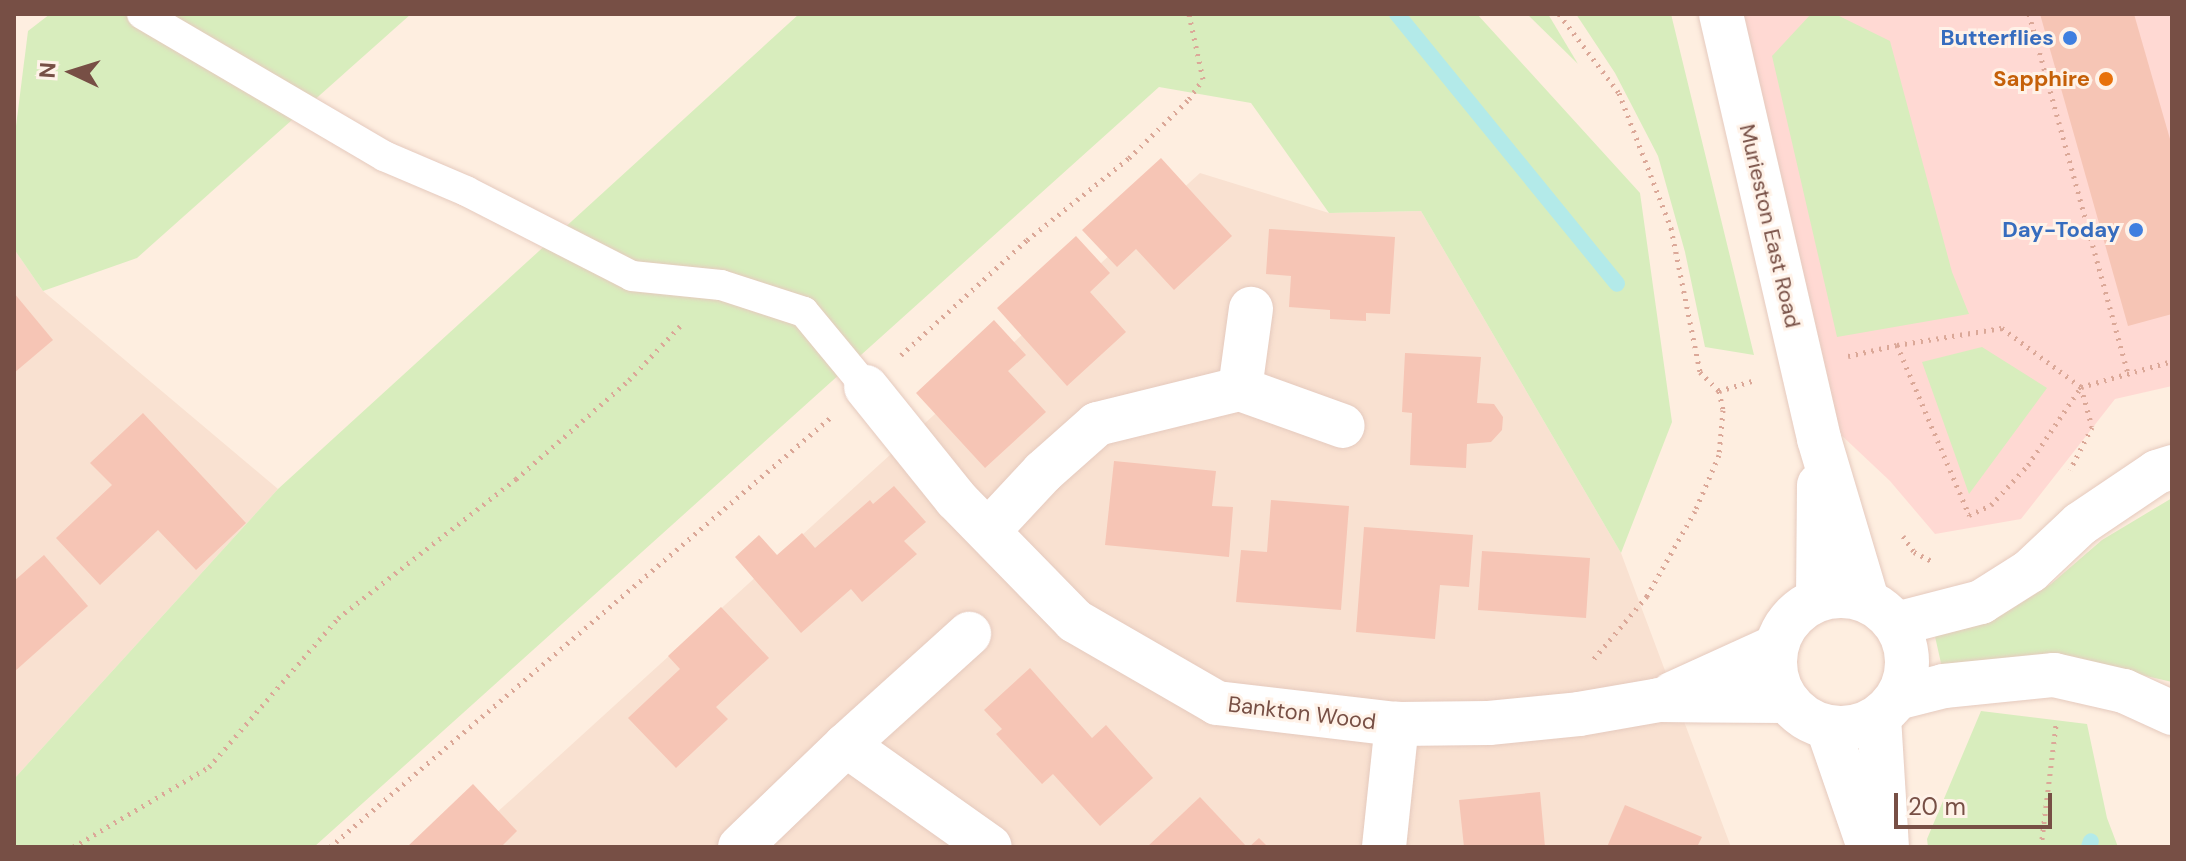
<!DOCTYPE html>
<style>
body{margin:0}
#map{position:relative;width:2186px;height:861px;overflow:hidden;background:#feeee0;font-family:"DM Sans",sans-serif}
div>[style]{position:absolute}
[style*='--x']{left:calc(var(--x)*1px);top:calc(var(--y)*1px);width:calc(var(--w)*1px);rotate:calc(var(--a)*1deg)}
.residential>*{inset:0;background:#f9e1d1}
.commercial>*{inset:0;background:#ffd9d3}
.green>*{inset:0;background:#d8edbd}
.stream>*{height:16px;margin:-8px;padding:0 8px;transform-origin:8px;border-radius:8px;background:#b3eae9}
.building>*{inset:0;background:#f6c5b5}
.path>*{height:5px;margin-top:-2.5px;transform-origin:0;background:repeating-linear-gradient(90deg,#dba898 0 2px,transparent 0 8px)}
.roads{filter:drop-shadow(0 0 2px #e5cabe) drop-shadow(0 0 2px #e5cabe)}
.lane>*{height:30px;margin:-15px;padding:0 15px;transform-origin:15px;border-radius:15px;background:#fff}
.street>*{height:44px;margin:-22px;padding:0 22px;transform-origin:22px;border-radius:22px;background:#fff}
.secondary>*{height:44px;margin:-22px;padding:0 22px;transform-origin:22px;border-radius:22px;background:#fff}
.secondary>.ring{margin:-22px;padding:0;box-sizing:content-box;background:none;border:44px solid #fff;border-radius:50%}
.dots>*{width:22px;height:22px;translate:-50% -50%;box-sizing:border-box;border:4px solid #fff2e8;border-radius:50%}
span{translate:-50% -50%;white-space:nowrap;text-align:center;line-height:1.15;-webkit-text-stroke:6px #fff2e8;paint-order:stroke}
.shop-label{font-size:22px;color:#366cbe;font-weight:700}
.right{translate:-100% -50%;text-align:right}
.food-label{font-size:22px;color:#c56008;font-weight:700}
.street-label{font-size:22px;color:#774f45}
.frame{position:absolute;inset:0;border:16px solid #774f45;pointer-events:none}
.north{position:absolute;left:32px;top:32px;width:80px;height:80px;-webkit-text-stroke:6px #fff2e8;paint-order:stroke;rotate:274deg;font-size:22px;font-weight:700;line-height:32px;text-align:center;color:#774f45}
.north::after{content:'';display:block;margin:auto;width:28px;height:36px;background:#774f45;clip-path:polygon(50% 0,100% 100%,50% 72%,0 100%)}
.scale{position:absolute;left:1894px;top:793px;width:158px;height:36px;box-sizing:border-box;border:4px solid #774f45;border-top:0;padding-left:10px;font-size:24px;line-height:28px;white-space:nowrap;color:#774f45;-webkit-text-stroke:6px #fff2e8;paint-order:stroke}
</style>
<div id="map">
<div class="residential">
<div style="clip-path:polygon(1200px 173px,1329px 213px,1421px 211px,1621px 553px,1731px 847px,459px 847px)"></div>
<div style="clip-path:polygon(14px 249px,43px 291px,278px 489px,14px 779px)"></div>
</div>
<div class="commercial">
<div style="clip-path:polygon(1741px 14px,2172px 14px,2172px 386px,2115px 399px,2021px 519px,1935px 534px,1890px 481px,1838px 432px)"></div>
</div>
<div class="green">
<div style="clip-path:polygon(50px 14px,411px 14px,137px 258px,43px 291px,14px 249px,14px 142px,28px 31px)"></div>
<div style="clip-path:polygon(799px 14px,1477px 14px,1640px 193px,1672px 422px,1621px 553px,1421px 211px,1329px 213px,1251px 103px,1159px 87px,314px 847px,14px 847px,14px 779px,278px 489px)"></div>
<div style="clip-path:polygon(1527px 14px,1548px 14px,1578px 64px)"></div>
<div style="clip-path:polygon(1576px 14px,1671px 14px,1754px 355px,1705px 347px,1685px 252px,1658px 156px,1615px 73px)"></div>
<div style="clip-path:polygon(1811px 14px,1835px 14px,1890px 41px,1952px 272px,1969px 314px,1837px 337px,1772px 56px)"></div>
<div style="clip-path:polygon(1982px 347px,2047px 388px,1969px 494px,1922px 362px)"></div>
<div style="clip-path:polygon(2172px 498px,2172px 682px,2073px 659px,1943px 672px,1934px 632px,2000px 616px,2051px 584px,2102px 540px)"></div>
<div style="clip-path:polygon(1981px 711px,2087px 724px,2107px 818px,2118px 847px,1928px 847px,1927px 839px)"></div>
</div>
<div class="stream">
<div style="--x:1397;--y:14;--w:348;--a:50.8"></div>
<div style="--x:2089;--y:847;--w:6;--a:-72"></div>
</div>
<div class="building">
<div style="clip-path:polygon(2040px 14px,2134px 14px,2172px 146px,2172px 314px,2128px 326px)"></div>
<div style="clip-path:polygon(1161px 158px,1232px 236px,1174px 290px,1136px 249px,1117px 267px,1082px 230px)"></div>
<div style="clip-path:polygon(1269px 229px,1395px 237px,1390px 314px,1366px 313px,1366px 321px,1330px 319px,1330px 310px,1289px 307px,1291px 276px,1266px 274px)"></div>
<div style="clip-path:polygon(1076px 236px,1110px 273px,1090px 292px,1126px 332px,1067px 386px,997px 308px)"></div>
<div style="clip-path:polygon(14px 293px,53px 340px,14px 373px)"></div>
<div style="clip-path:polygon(994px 320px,1026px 355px,1008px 371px,1046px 412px,985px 468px,916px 393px)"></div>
<div style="clip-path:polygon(1405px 353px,1481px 357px,1477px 403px,1494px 404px,1503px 417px,1502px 430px,1491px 442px,1467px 444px,1466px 468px,1410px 465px,1412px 413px,1402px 412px)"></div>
<div style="clip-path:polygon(143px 413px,246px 523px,196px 570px,158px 530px,100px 585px,56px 538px,112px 485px,90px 463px)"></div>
<div style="clip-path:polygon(1114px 461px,1216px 471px,1212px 506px,1233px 507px,1229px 557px,1105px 545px)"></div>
<div style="clip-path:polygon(894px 486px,926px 522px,904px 541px,917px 554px,862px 602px,851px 589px,801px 633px,735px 557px,759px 535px,777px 555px,802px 533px,815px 548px,870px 500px,873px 504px)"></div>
<div style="clip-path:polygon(1271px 500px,1349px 506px,1341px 610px,1236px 602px,1241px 550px,1267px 552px)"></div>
<div style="clip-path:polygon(1364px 527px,1473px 535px,1469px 587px,1440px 585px,1435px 639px,1356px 632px)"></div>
<div style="clip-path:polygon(1482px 551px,1590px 558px,1586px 618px,1478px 610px)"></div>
<div style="clip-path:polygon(44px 555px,88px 606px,14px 672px,14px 581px)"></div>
<div style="clip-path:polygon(721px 607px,769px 658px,716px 707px,728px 719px,676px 768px,628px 718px,680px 669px,668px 656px)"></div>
<div style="clip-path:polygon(1030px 668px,1092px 738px,1106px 725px,1153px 778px,1100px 826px,1053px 774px,1042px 784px,996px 734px,1002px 729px,984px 710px)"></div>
<div style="clip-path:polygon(473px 784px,517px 831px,501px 847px,407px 847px)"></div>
<div style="clip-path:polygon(1540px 792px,1545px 847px,1464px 847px,1459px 800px)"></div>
<div style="clip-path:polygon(1200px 797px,1247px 847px,1147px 847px)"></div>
<div style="clip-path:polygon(1625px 805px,1702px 837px,1697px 847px,1607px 847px)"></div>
<div style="clip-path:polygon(1259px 838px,1268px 847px,1249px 847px)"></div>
</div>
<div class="path">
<div style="--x:1559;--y:14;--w:99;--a:52.8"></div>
<div style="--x:1619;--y:93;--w:145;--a:68.9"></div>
<div style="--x:1671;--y:228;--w:147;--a:78.6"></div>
<div style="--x:1700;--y:372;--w:27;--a:45"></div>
<div style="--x:1719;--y:391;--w:19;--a:78"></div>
<div style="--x:1723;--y:410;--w:45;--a:95.1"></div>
<div style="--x:1719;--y:455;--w:61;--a:113.2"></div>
<div style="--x:1695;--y:511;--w:98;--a:119.5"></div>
<div style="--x:1647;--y:596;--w:87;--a:130.3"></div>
<div style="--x:2029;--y:14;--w:373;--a:74.6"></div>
<div style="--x:1897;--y:345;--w:106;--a:-9.2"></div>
<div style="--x:2002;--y:328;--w:99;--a:36.8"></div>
<div style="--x:2081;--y:387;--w:41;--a:74.6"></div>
<div style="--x:2092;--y:427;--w:48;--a:117.1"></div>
<div style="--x:901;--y:355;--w:171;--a:-42.4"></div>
<div style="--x:1027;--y:240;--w:131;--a:-38.8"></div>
<div style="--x:1129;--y:158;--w:84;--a:-44.5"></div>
<div style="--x:1189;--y:99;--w:24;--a:-55"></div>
<div style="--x:1203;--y:79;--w:66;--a:-102.2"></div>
<div style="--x:1848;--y:356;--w:50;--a:-12.7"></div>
<div style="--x:1897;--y:345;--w:185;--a:67"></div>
<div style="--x:1969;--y:515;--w:24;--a:-24"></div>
<div style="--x:1991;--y:505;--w:54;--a:-47.2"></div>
<div style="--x:2028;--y:465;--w:94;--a:-55.8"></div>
<div style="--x:2081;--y:387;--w:95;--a:-15.9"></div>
<div style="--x:1719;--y:391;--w:39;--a:-17"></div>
<div style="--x:1903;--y:536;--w:19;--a:55"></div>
<div style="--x:1914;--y:552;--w:22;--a:27"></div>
<div style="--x:73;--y:847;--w:158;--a:-30.5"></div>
<div style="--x:209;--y:767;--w:197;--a:-49.1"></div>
<div style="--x:338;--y:618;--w:226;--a:-38"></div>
<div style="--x:516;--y:479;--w:150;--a:-41.2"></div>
<div style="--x:629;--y:380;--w:76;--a:-46.6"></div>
<div style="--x:330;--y:847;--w:659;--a:-40.63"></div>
<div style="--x:2041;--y:847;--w:123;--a:-83"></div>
</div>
<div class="roads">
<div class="lane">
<div style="--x:142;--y:14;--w:281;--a:30.4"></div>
<div style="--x:384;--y:156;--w:89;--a:23.1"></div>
<div style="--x:466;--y:191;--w:186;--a:27.1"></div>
<div style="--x:632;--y:276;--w:89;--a:5.8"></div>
<div style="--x:721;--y:285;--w:87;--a:18"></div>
<div style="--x:804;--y:312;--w:97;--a:50.4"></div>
</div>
<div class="street">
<div style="--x:866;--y:387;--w:144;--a:51.2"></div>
<div style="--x:956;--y:499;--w:170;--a:45.7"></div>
<div style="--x:1075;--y:621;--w:164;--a:30"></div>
<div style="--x:1217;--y:703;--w:181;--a:6.7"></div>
<div style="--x:1397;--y:724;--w:92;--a:-0.6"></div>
<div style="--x:1489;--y:723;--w:90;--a:-5.7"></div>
<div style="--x:1579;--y:714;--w:81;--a:-9.9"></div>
<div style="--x:1659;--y:700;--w:127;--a:0.5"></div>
<div style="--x:1240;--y:389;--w:81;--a:-82.2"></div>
<div style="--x:988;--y:531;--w:81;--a:-47"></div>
<div style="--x:1043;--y:472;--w:72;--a:-41.6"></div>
<div style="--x:1097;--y:424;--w:147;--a:-13.8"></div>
<div style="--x:1240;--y:389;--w:109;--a:19.8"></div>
<div style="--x:1896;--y:624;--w:88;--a:-14.5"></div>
<div style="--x:1981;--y:602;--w:58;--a:-32.3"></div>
<div style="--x:2030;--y:571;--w:69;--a:-43.2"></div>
<div style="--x:2080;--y:524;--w:93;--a:-34"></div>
<div style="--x:2157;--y:472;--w:16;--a:-18"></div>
<div style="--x:1672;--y:694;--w:113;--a:-24.5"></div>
<div style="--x:1897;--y:698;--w:49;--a:-14.3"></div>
<div style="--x:1944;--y:686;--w:111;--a:-5.7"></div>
<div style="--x:2054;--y:675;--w:72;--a:12.9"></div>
<div style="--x:2124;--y:691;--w:53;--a:24.6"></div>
<div style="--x:846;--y:745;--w:166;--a:-42.1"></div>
<div style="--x:740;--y:847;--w:147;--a:-43.9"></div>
<div style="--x:846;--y:745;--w:176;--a:35.3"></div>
<div style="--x:1384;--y:847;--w:124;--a:-84"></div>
</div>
<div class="secondary">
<div style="--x:1721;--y:14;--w:436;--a:77"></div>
<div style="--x:1819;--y:439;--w:168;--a:73.4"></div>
<div class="ring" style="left:1775px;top:596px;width:88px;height:88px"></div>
<div style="--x:1818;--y:599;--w:114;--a:-89.5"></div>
<div style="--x:1879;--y:717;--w:130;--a:86.5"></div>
<div style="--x:1828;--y:728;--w:126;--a:71"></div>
</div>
</div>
<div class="dots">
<div style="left:2070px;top:38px;background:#3f7fe0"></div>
<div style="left:2106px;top:79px;background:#e8710a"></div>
<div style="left:2136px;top:230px;background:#3f7fe0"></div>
</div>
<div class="shop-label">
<span class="right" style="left:2054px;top:38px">Butterflies</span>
<span class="right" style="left:2120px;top:230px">Day-Today</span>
</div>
<div class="food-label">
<span class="right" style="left:2090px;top:79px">Sapphire</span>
</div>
<div class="street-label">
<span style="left:1770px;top:226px;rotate:77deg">Murieston East Road</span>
<span style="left:1302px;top:713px;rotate:7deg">Bankton Wood</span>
</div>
<div class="frame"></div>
<div class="north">N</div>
<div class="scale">20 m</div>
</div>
